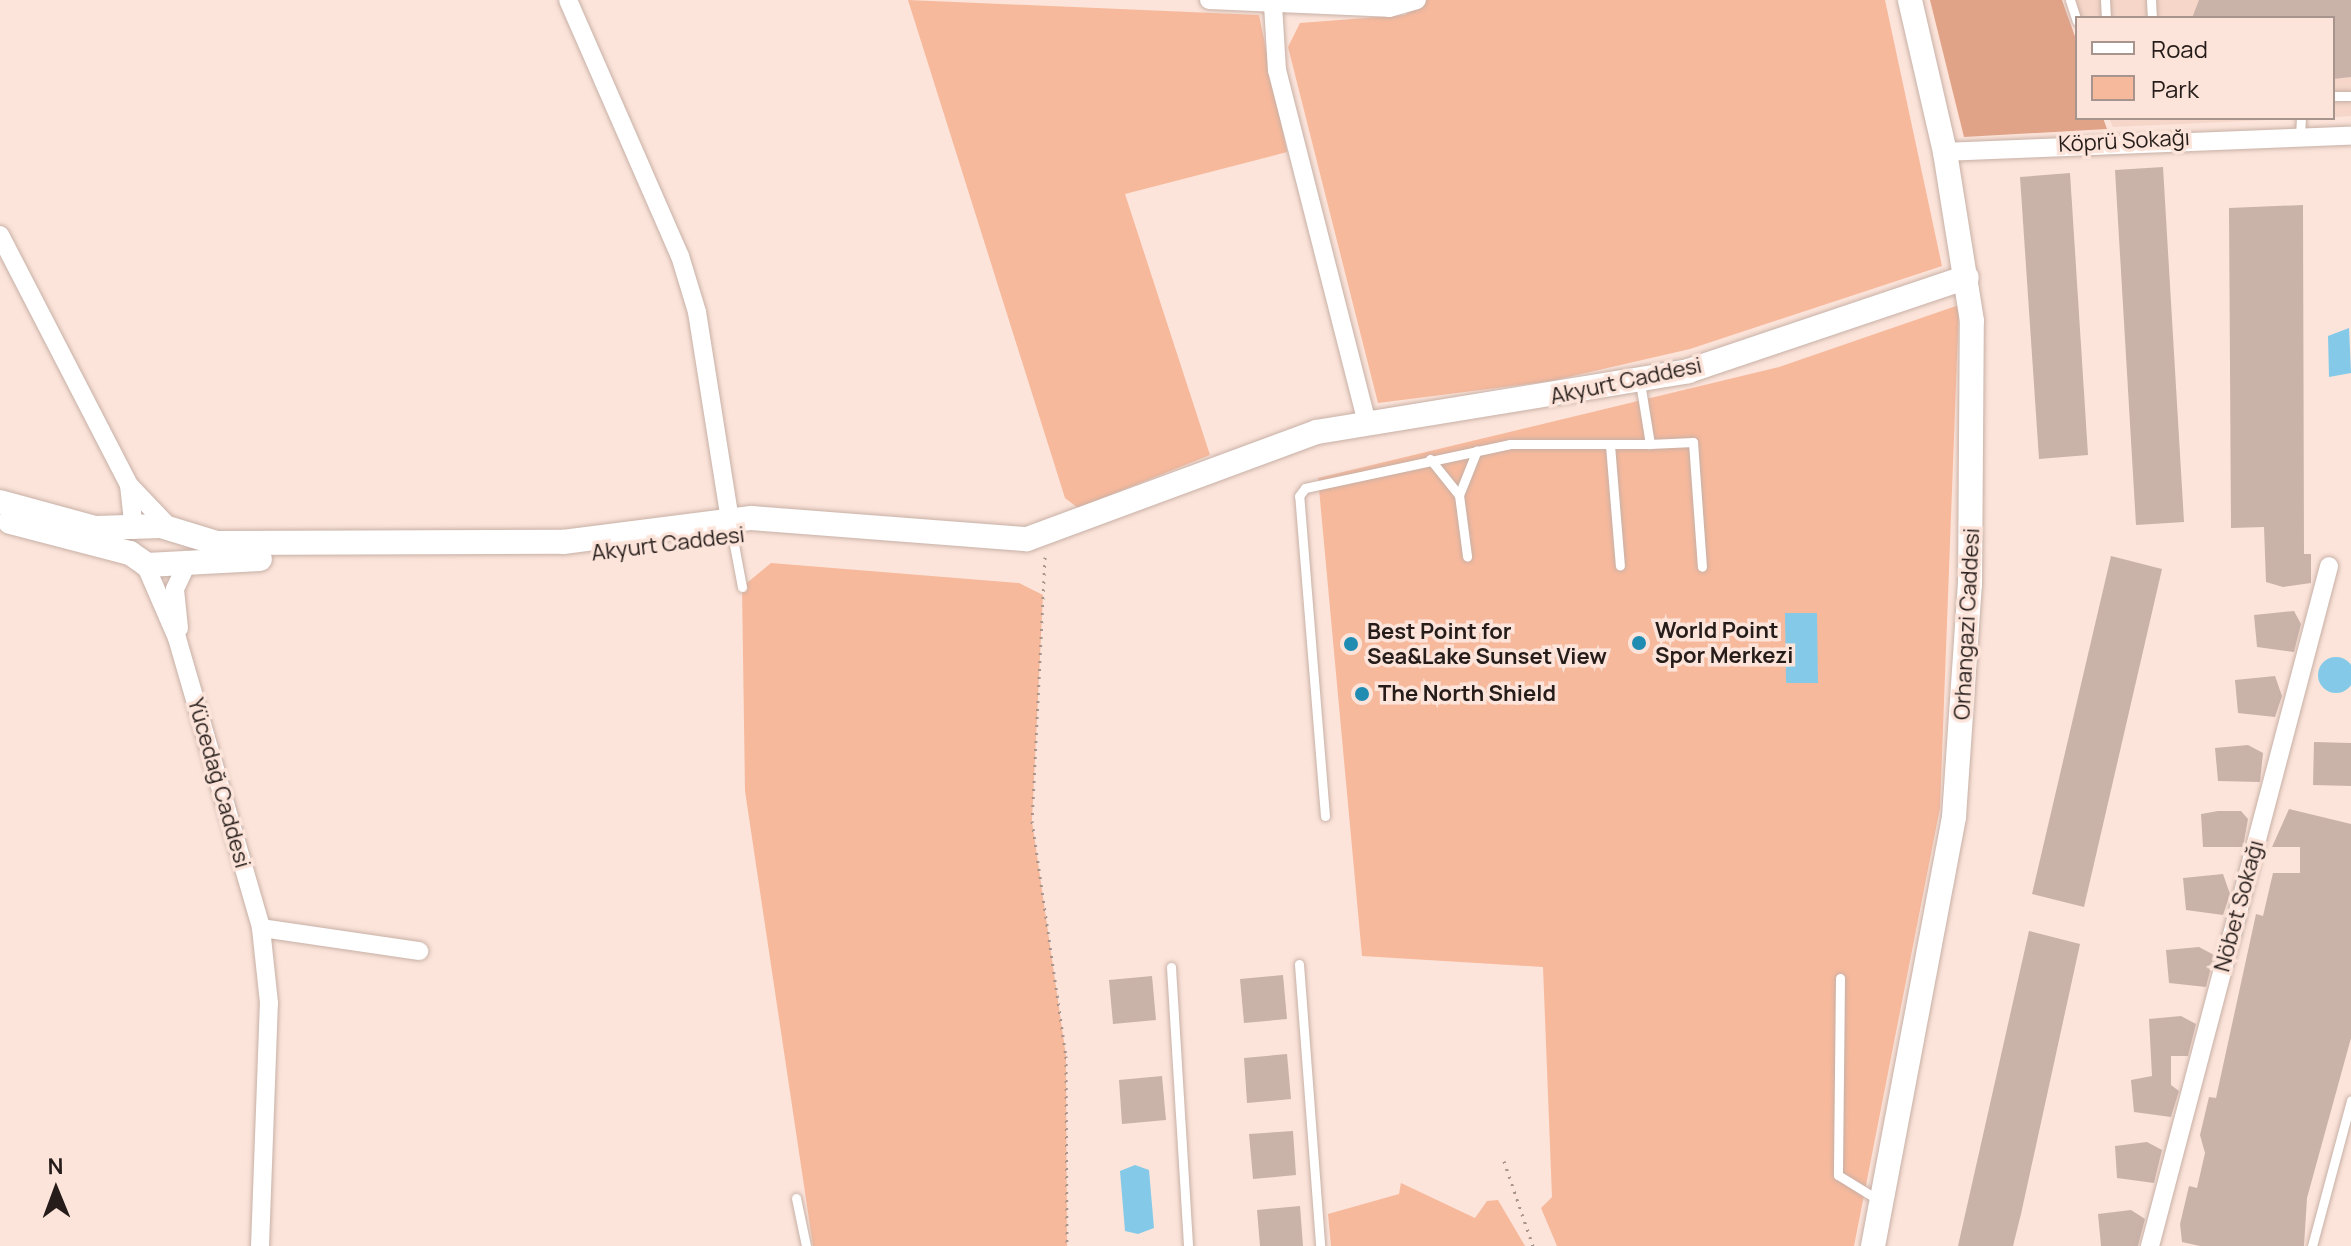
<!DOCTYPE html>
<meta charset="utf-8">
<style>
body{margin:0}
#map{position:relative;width:2351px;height:1246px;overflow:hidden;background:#fce4da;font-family:Manrope,sans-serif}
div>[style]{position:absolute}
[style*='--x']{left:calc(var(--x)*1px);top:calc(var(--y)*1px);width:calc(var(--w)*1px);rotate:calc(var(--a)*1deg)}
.built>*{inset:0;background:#f5d6c8}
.green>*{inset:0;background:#f7b99c}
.forest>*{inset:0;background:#e0a387}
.water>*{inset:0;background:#84cae8}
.round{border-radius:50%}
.building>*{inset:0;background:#c9b2a8}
.path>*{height:3px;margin-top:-1.5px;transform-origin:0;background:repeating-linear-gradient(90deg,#a6948d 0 2px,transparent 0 8px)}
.roads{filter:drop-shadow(0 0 2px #c7b0a6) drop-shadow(0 0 2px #c7b0a6)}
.service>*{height:9px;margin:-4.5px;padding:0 4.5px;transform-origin:4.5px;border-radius:4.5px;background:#fff}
.minor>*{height:18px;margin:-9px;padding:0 9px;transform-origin:9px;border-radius:9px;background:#fff}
.tertiary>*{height:24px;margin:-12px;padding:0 12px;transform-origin:12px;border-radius:12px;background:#fff}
.dots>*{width:22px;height:22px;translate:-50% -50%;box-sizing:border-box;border:4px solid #fce4da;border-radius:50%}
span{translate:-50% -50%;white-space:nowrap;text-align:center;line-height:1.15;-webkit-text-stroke:7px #fce4da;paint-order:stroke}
.street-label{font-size:22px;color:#261d1a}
.poi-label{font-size:22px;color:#261d1a;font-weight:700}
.left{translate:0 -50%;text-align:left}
.legend{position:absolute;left:2075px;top:16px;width:260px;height:104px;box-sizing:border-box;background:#fce4da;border:2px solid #a6948d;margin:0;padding:10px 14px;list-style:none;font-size:24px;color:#261d1a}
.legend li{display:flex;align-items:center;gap:16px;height:40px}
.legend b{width:40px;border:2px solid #a6948d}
.north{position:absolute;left:16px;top:1150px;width:80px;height:80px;-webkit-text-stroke:6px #fce4da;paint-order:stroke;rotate:359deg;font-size:22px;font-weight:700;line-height:32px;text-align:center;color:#261d1a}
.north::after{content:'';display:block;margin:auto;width:28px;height:36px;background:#261d1a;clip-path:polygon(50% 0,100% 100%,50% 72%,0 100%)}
</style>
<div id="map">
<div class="built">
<div style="clip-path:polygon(2065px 0,2351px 0,2351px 116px,2333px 117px,2333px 18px,2077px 18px,2077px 32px)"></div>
<div style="clip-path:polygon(2109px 118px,2310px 118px,2113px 127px)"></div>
</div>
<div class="green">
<div style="clip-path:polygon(908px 0,1259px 15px,1287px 152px,1125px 194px,1210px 455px,1078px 508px,1065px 498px)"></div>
<div style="clip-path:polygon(1425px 0,1885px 0,1942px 266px,1690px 349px,1551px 381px,1378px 403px,1288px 47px,1300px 23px,1405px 15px)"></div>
<div style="clip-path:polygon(1959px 305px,1940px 808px,1854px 1246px,1557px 1246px,1541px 1208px,1552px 1197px,1543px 967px,1362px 956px,1318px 478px,1779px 367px)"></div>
<div style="clip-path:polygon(771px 563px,1019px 583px,1043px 595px,1032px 821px,1066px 1056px,1067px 1246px,813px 1246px,745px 791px,742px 587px)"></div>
<div style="clip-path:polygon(1401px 1183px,1475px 1218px,1487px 1201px,1498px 1200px,1525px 1246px,1331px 1246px,1328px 1214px,1399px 1194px)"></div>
</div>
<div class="forest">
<div style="clip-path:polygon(1930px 0,2062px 0,2077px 42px,2077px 118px,2103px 118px,2107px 129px,1964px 137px)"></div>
</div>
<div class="water">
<div style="clip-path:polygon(2349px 328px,2351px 373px,2329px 377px,2328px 336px)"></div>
<div style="clip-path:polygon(1785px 613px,1817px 613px,1818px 683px,1786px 683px)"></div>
<div class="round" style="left:2318px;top:657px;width:36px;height:36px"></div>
<div style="clip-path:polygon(1135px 1165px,1149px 1170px,1154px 1228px,1138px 1234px,1125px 1231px,1120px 1171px)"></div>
</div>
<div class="building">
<div style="clip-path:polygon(2199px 0,2351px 0,2351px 77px,2333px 79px,2333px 18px,2192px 18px)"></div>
<div style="clip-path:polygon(2163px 167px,2184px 522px,2136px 525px,2115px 170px)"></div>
<div style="clip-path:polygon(2070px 173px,2088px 455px,2039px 459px,2020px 177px)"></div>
<div style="clip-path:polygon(2303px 205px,2304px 554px,2311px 554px,2311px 583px,2283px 587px,2266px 582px,2264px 527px,2231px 528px,2229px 208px)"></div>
<div style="clip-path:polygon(2111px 556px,2162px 569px,2084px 907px,2032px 894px)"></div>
<div style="clip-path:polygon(2294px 611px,2301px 624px,2294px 652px,2257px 647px,2254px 615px)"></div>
<div style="clip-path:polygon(2275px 676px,2282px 696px,2275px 717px,2238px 713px,2235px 680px)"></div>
<div style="clip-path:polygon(2314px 742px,2351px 743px,2351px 786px,2313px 785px)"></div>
<div style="clip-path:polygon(2248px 745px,2263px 753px,2260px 782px,2218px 781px,2215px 748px)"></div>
<div style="clip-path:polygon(2289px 809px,2351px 824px,2351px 1038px,2307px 1198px,2304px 1246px,2200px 1246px,2182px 1242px,2180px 1224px,2189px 1186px,2197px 1188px,2205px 1153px,2200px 1135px,2209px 1097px,2216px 1098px,2256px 914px,2263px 916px,2273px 873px,2300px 873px,2300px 847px,2272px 847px)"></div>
<div style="clip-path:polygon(2218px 811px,2241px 811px,2248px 819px,2243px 847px,2203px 847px,2201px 814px)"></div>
<div style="clip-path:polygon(2223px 874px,2230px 894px,2223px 915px,2186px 910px,2183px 878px)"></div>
<div style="clip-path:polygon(2029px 931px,2080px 944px,2021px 1214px,2013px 1246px,1958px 1246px)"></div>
<div style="clip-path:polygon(2199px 947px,2214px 955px,2206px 987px,2169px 983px,2166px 950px)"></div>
<div style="clip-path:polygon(1283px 975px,1287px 1019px,1244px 1023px,1240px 979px)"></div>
<div style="clip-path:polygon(1152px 976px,1156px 1020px,1113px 1024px,1109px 980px)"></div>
<div style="clip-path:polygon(2181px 1016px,2196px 1024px,2188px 1056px,2171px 1056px,2171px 1085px,2179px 1091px,2171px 1117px,2134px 1112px,2131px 1080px,2152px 1076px,2149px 1019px)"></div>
<div style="clip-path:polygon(1287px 1054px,1291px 1099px,1247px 1103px,1244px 1058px)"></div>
<div style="clip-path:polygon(1162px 1076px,1166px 1120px,1122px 1124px,1119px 1080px)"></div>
<div style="clip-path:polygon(1293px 1131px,1296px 1175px,1253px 1179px,1249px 1134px)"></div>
<div style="clip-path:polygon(2147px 1142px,2162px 1150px,2154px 1183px,2117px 1178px,2115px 1146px)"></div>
<div style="clip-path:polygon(1300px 1206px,1303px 1246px,1260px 1246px,1257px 1210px)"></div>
<div style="clip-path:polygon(2131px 1210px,2145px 1219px,2138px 1246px,2101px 1246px,2098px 1214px)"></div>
</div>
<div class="path">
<div style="--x:1045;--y:557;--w:264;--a:92.8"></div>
<div style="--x:1032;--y:821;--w:237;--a:81.8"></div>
<div style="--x:1066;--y:1056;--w:190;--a:89.7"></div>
<div style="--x:1504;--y:1161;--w:90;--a:71.2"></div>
</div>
<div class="roads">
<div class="service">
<div style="--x:2070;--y:0;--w:22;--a:72"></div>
<div style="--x:2105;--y:0;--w:18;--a:87"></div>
<div style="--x:2151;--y:0;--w:18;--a:87"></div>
<div style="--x:2333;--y:96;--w:18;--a:0"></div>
<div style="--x:2300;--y:136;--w:18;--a:-87"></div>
<div style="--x:1650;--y:444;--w:43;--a:-2.7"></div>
<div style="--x:1693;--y:442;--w:125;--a:85.9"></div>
<div style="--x:1610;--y:445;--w:121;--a:85.3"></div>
<div style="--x:1430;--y:459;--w:46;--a:51.1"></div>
<div style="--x:1459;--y:495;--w:62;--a:82.5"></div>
<div style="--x:1459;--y:495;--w:48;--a:-68.2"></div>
<div style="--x:732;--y:534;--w:54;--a:79.3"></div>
<div style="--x:1325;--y:816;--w:321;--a:-94.6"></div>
<div style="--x:1299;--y:496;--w:10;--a:-53"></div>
<div style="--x:1305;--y:488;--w:210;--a:-12.1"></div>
<div style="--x:1510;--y:444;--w:140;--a:0"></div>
<div style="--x:1650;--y:444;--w:63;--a:-99.2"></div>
<div style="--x:1299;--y:964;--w:283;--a:85.7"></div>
<div style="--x:1171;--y:967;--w:280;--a:86.5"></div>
<div style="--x:1840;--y:978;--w:197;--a:90.6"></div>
<div style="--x:1838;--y:1175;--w:46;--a:31.6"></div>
<div style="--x:796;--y:1198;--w:49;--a:78.2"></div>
<div style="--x:2312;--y:1246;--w:151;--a:-75"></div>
</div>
<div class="minor">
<div style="--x:568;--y:0;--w:279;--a:66.4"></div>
<div style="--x:680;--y:256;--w:59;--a:73.1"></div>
<div style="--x:697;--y:312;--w:211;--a:81"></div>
<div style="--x:1209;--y:0;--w:180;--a:2.5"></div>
<div style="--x:1389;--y:8;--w:29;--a:-16"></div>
<div style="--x:1273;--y:5;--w:65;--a:86.5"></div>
<div style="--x:1277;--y:70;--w:367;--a:75.7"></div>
<div style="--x:1945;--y:152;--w:406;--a:-2.3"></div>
<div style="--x:0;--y:235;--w:281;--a:62.7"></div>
<div style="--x:129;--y:485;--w:45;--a:83.7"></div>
<div style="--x:129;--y:485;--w:61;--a:46.3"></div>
<div style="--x:145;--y:564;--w:81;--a:66.6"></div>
<div style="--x:177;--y:638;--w:302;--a:73.8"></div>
<div style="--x:179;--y:628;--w:39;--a:-96"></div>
<div style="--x:175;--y:589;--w:26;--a:-65"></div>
<div style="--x:260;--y:1246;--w:243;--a:-87.9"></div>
<div style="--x:269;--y:1003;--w:75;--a:-96.1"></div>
<div style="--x:261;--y:928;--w:160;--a:8.3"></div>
<div style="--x:2150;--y:1246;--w:703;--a:-75.25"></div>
</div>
<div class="tertiary">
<div style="--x:0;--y:502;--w:98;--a:15.3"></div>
<div style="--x:95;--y:528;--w:66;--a:-1.7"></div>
<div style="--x:161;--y:526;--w:59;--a:16.9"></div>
<div style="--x:217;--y:543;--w:346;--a:-0.2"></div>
<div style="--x:563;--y:542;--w:190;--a:-7.3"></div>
<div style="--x:751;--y:518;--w:277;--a:4.4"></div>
<div style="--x:1027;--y:539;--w:309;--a:-20.3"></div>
<div style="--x:1317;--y:432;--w:376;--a:-9.3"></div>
<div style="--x:1688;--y:371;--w:294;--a:-18.6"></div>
<div style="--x:10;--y:522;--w:124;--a:14.5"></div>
<div style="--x:130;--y:553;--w:21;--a:35"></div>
<div style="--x:147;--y:565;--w:113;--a:-3"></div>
<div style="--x:1873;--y:1246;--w:437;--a:-79.3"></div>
<div style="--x:1954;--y:817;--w:233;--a:-86.1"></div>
<div style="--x:1970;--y:585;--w:264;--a:-89.6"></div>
<div style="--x:1972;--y:321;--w:171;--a:-99.1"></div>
<div style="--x:1945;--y:152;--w:156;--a:-103"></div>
</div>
</div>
<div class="dots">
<div style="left:1639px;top:643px;background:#208cb2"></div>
<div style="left:1351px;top:644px;background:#208cb2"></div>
<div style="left:1362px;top:694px;background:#208cb2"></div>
</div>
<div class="street-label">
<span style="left:2124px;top:141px;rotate:-3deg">Köprü Sokağı</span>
<span style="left:1626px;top:381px;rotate:-12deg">Akyurt Caddesi</span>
<span style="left:668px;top:544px;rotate:-7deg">Akyurt Caddesi</span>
<span style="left:1967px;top:624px;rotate:-87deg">Orhangazi Caddesi</span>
<span style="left:219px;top:783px;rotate:74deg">Yücedağ Caddesi</span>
<span style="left:2239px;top:906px;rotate:-75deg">Nöbet Sokağı</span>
</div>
<div class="poi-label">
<span class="left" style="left:1655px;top:643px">World Point<br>Spor Merkezi</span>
<span class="left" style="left:1367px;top:644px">Best Point for<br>Sea&amp;Lake Sunset View</span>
<span class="left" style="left:1378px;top:694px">The North Shield</span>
</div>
<ul class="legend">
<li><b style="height:10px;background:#fff"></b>Road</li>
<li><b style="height:22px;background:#f7b99c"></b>Park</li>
</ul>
<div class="north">N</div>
</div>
